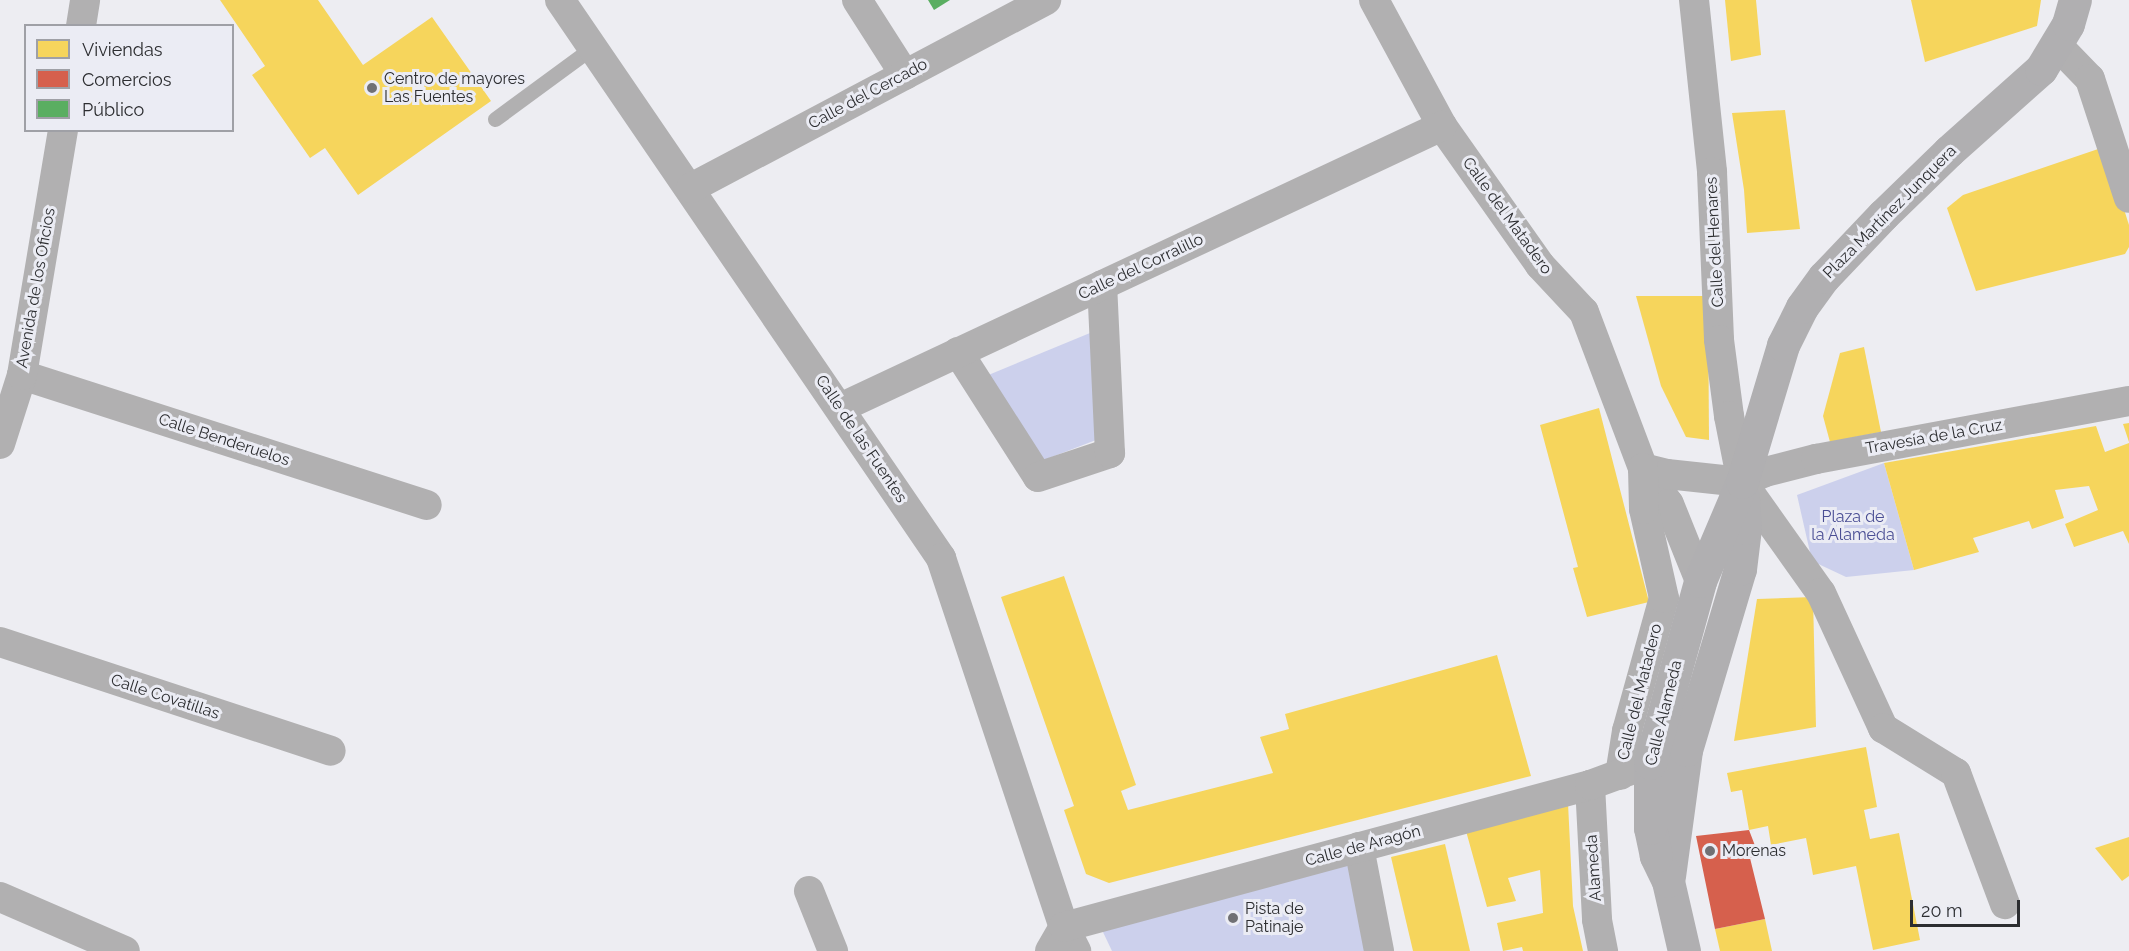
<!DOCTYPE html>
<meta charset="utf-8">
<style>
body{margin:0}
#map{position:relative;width:2129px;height:951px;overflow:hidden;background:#ededf2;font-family:Raleway,sans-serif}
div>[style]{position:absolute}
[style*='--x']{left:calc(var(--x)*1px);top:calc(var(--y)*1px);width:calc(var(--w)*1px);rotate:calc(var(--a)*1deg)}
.green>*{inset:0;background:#ccd0ec}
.homes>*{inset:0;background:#f6d55c}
.shops>*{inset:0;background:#d6604d}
.public>*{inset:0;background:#5aae61}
.service>*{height:15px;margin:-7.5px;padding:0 7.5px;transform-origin:7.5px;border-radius:7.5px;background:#b1b0b1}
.minor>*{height:30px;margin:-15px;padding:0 15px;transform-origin:15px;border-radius:15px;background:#b1b0b1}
.secondary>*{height:33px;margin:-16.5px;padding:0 16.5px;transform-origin:16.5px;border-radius:16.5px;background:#b0afb1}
.dots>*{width:16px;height:16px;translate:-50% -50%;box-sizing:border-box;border:3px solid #ebecf4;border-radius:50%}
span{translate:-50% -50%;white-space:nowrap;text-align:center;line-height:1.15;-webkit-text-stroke:6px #ebecf4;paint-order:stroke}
.poi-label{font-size:16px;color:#2c2d30}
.left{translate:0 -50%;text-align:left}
.street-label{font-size:16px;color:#2c2d30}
.park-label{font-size:16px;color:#4a4e94}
.legend{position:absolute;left:24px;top:24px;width:210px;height:108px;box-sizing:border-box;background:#ebecf4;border:2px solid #9fa0a6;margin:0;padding:8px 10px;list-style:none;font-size:18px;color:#2c2d30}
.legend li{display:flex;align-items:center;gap:12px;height:30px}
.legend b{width:30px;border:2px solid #9fa0a6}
.scale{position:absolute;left:1910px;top:900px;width:110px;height:27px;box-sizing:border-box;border:3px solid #2c2d30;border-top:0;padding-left:8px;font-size:18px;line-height:21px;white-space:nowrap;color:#2c2d30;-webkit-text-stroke:4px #ebecf4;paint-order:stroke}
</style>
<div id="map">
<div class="green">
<div style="clip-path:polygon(1090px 333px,1096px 440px,1044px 460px,986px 376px)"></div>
<div style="clip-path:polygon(1884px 463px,1914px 570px,1846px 577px,1812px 561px,1797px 495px)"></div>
<div style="clip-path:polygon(1349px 860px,1369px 951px,1112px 951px,1102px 930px)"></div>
</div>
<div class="homes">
<div style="clip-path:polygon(220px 0,318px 0,363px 65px,432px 17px,491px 101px,358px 195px,325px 148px,310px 158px,252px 75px,265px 66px)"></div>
<div style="clip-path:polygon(1725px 0,1756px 0,1761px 55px,1731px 61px)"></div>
<div style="clip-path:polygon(1911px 0,2041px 0,2037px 26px,1925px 62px)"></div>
<div style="clip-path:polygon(1785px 110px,1800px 229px,1747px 233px,1744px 190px,1732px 113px)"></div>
<div style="clip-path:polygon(2104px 147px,2129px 225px,2129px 247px,2125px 254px,1976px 291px,1947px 208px,1963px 195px)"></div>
<div style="clip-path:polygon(1636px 296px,1708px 296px,1709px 440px,1686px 437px,1661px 386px)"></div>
<div style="clip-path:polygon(1864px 347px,1881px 432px,1830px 442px,1823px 416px,1840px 353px)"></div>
<div style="clip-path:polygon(1599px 408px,1649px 602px,1587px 617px,1573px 568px,1578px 567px,1540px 425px)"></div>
<div style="clip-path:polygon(2129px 423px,2129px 442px,2123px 424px)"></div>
<div style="clip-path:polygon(2096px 426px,2105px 452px,2129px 443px,2129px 544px,2123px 531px,2074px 547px,2065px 524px,2098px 510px,2089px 486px,2055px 490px,2064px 518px,2032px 529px,2029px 521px,1973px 538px,1979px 552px,1914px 570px,1884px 463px)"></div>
<div style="clip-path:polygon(1064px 576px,1136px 785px,1121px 791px,1128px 810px,1273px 773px,1260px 737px,1289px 729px,1285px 714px,1497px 655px,1531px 776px,1109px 883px,1086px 874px,1064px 810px,1074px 806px,1001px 597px)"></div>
<div style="clip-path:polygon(1813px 597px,1816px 727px,1734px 741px,1757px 599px)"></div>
<div style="clip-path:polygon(1866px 747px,1877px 807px,1864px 810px,1870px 839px,1899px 833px,1920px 940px,1873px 950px,1856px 866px,1813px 875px,1806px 838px,1771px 845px,1768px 826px,1749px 830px,1742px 790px,1731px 792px,1727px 773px)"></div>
<div style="clip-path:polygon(1568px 803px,1573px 906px,1583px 951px,1523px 951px,1522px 947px,1503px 951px,1497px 923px,1543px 913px,1540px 870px,1508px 878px,1516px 901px,1487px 907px,1466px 831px)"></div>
<div style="clip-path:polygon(2129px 837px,2129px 876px,2122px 881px,2095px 848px)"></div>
<div style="clip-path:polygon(1445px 844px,1470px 951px,1413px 951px,1391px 857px)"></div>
<div style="clip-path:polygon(1765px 919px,1772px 951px,1720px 951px,1715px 929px)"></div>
</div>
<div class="shops">
<div style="clip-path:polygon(1749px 830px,1759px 856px,1750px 858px,1765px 919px,1715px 929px,1696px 836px)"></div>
</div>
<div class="public">
<div style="clip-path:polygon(928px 0,950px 0,934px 10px)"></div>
</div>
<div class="service">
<div style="--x:495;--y:119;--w:122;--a:-36.3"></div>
</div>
<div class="minor">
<div style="--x:560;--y:0;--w:676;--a:55.67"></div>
<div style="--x:941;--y:558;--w:389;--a:71.6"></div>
<div style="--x:1064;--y:927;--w:27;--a:63"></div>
<div style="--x:857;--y:0;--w:89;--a:57.4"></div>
<div style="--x:1374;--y:0;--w:143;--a:61.6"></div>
<div style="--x:1442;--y:126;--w:170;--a:54.8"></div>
<div style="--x:1540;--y:265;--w:64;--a:46.9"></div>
<div style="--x:1584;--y:312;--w:167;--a:69.3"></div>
<div style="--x:1643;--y:468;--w:44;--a:54.2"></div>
<div style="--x:1669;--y:504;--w:83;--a:68.1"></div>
<div style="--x:1694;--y:0;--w:173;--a:84"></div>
<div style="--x:1712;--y:172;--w:168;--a:87.6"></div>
<div style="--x:1719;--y:340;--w:77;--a:82.5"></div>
<div style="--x:1729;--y:416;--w:67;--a:78.9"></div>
<div style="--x:1742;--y:482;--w:136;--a:54.6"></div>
<div style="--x:1821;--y:593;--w:149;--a:65.3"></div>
<div style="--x:1883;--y:728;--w:86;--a:31.7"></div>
<div style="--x:1956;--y:773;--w:140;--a:69.5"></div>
<div style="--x:81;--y:26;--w:26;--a:-81"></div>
<div style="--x:2057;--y:45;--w:47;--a:45.9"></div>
<div style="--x:2090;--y:79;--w:125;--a:71.9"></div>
<div style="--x:691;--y:188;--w:402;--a:-27.9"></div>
<div style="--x:958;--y:352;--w:148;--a:57.4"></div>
<div style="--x:1038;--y:477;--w:76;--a:-18.4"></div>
<div style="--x:1110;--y:453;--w:168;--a:-92.7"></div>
<div style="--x:22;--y:375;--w:425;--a:17.8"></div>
<div style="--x:840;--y:408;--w:665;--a:-25.1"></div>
<div style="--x:0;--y:444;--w:72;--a:-72.3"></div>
<div style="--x:22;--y:375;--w:248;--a:-80.5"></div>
<div style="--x:1643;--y:468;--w:25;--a:14"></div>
<div style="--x:1667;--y:474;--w:75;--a:6.1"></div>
<div style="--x:1742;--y:482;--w:25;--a:-23"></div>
<div style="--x:1765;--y:472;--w:53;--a:-14.3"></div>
<div style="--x:1816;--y:459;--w:318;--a:-10.5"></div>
<div style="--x:0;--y:642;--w:348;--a:18.2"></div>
<div style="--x:1620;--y:775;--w:45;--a:-81"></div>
<div style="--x:1627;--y:731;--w:138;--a:-74.5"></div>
<div style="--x:1664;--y:598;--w:91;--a:-102.7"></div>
<div style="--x:1644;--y:509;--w:41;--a:-91.4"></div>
<div style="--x:1590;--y:785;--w:135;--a:87"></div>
<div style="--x:1597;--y:920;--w:32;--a:79"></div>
<div style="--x:1359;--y:847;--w:106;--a:79.1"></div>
<div style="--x:809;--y:891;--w:65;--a:68.2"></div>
<div style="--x:0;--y:897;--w:136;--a:23.4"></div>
<div style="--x:1050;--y:951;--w:28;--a:-60"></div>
<div style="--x:1064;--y:927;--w:545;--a:-15.11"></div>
<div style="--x:1590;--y:785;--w:87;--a:-20.1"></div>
</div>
<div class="secondary">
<div style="--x:1669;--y:876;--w:127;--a:-82.3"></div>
<div style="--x:1686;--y:750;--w:189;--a:-73.4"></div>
<div style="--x:1740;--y:569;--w:41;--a:-83"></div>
<div style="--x:1745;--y:528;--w:32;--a:-94"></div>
<div style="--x:1684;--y:951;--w:72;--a:-102.9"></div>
<div style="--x:1668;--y:881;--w:28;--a:-116"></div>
<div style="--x:1656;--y:856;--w:29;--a:-102"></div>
<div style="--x:1650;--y:828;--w:65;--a:-90"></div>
<div style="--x:1650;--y:763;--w:189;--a:-74.6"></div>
<div style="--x:1700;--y:581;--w:108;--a:-67"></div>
<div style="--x:1742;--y:482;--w:143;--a:-73.3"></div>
<div style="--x:1783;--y:345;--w:42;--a:-63.4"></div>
<div style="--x:1802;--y:307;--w:37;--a:-54"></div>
<div style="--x:1824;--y:277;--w:86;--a:-46.4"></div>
<div style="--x:1883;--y:215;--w:92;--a:-44.1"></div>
<div style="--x:1949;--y:151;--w:123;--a:-41.7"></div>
<div style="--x:2041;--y:69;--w:52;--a:-59"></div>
<div style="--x:2068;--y:24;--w:25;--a:-74"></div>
</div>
<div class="dots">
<div style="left:372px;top:88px;background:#707074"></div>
<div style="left:1710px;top:851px;background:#707074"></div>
<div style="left:1233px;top:918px;background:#707074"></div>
</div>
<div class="poi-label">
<span class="left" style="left:384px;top:88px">Centro de mayores<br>Las Fuentes</span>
<span class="left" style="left:1722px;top:851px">Morenas</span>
<span class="left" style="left:1245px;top:918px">Pista de<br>Patinaje</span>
</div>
<div class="street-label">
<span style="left:868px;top:94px;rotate:-28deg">Calle del Cercado</span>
<span style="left:1890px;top:212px;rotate:-45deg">Plaza Martínez Junquera</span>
<span style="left:1507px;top:216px;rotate:54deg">Calle del Matadero</span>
<span style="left:1715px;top:242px;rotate:-93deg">Calle del Henares</span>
<span style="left:1141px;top:267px;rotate:-25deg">Calle del Corralillo</span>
<span style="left:36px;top:288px;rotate:-80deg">Avenida de los Oficios</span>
<span style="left:1934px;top:437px;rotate:-10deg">Travesía de la Cruz</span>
<span style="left:861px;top:439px;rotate:56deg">Calle de las Fuentes</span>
<span style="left:224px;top:440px;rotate:18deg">Calle Benderuelos</span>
<span style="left:1640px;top:692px;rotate:-76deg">Calle del Matadero</span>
<span style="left:165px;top:697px;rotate:18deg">Calle Covatillas</span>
<span style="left:1664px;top:713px;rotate:-76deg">Calle Alameda</span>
<span style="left:1363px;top:846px;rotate:-15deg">Calle de Aragón</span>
<span style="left:1594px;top:868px;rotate:-94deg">Alameda</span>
</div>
<div class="park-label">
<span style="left:1853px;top:526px">Plaza de<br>la Alameda</span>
</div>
<ul class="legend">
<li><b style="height:16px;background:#f6d55c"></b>Viviendas</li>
<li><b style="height:16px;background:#d6604d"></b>Comercios</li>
<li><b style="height:16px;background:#5aae61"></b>Público</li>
</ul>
<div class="scale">20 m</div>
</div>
